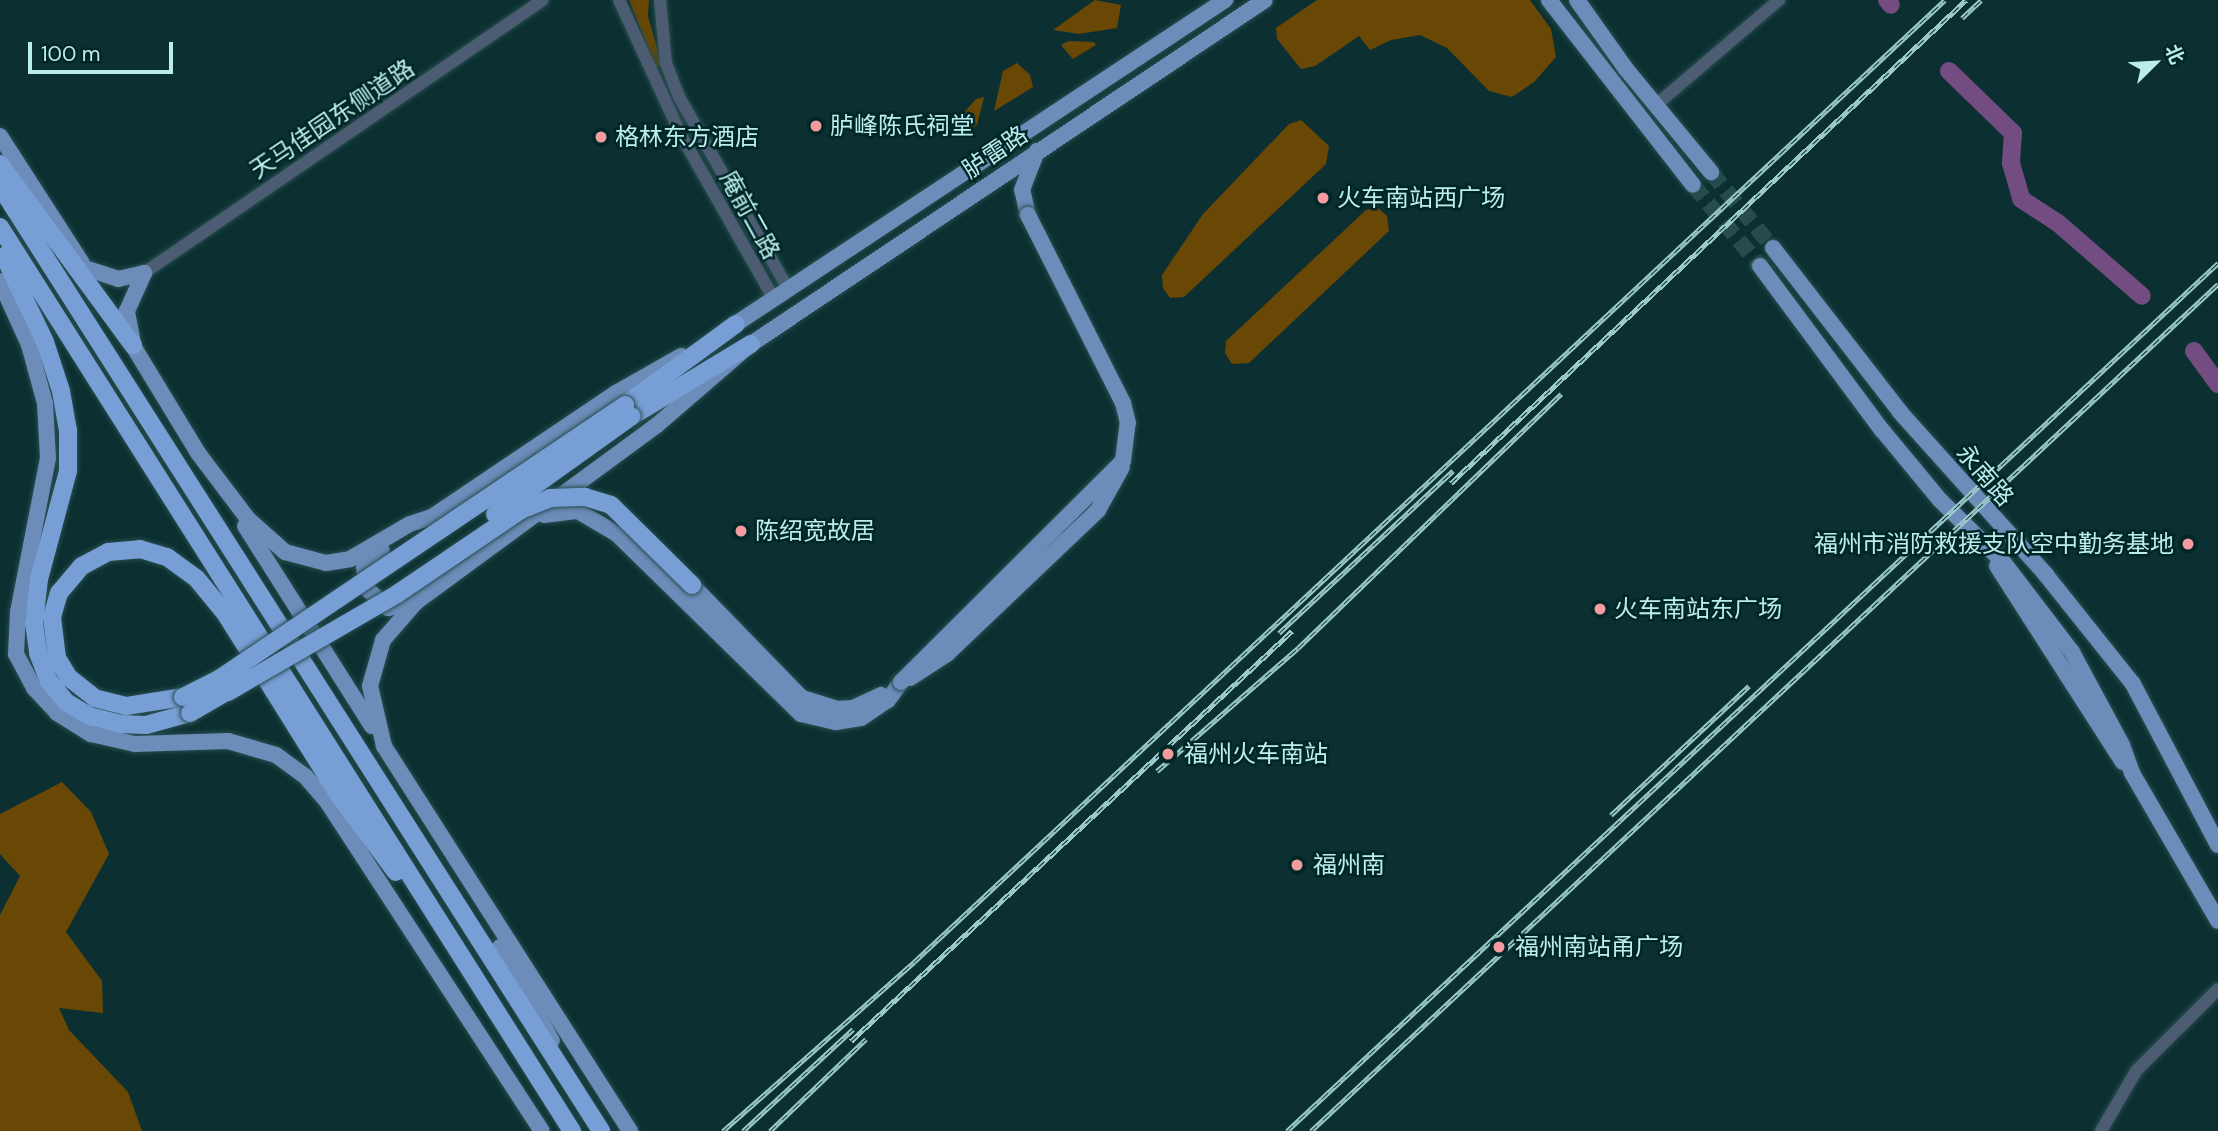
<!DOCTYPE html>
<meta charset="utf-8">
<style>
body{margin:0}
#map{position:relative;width:2218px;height:1131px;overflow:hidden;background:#0c3031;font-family:"DM Sans","Noto Sans SC",sans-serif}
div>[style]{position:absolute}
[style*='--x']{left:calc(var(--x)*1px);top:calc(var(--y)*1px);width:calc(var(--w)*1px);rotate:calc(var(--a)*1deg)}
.green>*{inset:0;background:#694704}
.river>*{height:18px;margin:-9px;padding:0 9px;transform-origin:9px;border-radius:9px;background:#734d81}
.major-tunnel>*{height:16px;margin-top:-8px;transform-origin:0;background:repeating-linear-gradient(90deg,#264c4d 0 16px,transparent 0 24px)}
.roads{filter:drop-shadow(0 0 2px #284e4f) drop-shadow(0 0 2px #284e4f)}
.minor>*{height:12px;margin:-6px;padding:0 6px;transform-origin:6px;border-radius:6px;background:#4c5c72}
.major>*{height:16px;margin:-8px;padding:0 8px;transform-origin:8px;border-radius:8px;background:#6c8cb9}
.highway>*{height:18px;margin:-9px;padding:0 9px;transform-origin:9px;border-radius:9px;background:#789fd5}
.rail>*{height:5px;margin-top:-2.5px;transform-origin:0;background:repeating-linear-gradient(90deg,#012627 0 8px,#9ac9ca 0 16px);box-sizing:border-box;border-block:2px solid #9ac9ca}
.bridges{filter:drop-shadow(0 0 2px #284e4f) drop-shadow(0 0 2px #284e4f)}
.major-bridge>*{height:16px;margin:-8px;padding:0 8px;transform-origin:8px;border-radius:8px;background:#6c8cb9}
.highway-bridge>*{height:18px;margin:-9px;padding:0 9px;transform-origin:9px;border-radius:9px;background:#789fd5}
.dots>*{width:19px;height:19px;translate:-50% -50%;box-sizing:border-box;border:4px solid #012627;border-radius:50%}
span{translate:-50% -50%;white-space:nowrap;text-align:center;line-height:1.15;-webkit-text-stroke:5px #012627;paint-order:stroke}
.street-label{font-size:24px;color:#bbeded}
.poi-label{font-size:24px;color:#bbeded}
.left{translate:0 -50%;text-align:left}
.right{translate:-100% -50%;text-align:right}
.north{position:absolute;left:2120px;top:28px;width:70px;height:70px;-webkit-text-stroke:5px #012627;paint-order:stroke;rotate:66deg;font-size:19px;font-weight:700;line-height:28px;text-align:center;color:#bbeded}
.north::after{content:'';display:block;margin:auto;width:24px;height:32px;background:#bbeded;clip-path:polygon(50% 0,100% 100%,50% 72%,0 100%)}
.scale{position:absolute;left:28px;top:42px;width:145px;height:32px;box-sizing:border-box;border:4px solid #bbeded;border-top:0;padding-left:9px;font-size:21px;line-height:24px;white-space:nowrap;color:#bbeded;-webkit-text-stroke:5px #012627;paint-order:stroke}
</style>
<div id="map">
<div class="green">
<div style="clip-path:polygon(629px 0,649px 0,648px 16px,661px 62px,657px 71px)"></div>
<div style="clip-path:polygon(1095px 0,1121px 5px,1117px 28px,1079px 34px,1053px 30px)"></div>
<div style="clip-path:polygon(1317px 0,1530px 0,1551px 29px,1556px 57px,1534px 82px,1512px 97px,1489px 91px,1447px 48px,1420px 35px,1391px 40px,1370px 50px,1359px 36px,1315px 66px,1301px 69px,1277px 39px,1276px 28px)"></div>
<div style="clip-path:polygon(1069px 41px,1094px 42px,1096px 45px,1073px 59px,1061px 45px)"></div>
<div style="clip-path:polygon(1017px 63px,1030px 75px,1033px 87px,994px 111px,1003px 71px)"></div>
<div style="clip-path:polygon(984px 97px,977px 125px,958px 137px,961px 116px,976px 99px)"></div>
<div style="clip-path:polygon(1301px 120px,1329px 146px,1326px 164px,1184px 297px,1170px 298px,1163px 288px,1162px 275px,1203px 214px,1289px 124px)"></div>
<div style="clip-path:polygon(1378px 208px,1387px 216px,1389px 231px,1249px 363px,1232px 364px,1225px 353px,1226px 341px,1366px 210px)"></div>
<div style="clip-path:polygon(62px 782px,91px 812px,109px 854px,66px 932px,102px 981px,103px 1013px,59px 1008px,69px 1030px,128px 1092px,142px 1131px,0 1131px,0 915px,20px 876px,0 854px,0 814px)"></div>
</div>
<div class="river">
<div style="--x:1887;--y:0;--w:6;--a:51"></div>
<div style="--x:1949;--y:71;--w:89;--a:44.1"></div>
<div style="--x:2013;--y:133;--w:30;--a:94"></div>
<div style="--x:2011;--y:163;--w:37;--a:74"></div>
<div style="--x:2021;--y:199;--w:44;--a:33"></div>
<div style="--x:2058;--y:223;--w:111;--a:41"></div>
<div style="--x:2194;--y:351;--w:41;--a:54"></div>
</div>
<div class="major-tunnel">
<div style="--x:1711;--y:172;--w:98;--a:50.8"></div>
<div style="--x:1693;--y:185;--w:105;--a:50.4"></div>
</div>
<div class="roads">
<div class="minor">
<div style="--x:619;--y:0;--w:151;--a:65.3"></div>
<div style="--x:682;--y:137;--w:186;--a:60.4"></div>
<div style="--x:660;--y:0;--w:63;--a:84.6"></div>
<div style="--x:666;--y:63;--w:34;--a:69"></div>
<div style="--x:678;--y:95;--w:223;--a:60.4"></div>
<div style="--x:1656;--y:105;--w:162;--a:-40.5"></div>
<div style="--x:144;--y:273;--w:483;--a:-34.4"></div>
<div style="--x:2101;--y:1131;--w:69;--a:-59.7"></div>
<div style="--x:2136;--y:1071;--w:116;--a:-45"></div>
</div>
<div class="major">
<div style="--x:1549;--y:0;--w:234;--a:52.1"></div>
<div style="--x:1577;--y:0;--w:85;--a:54.6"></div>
<div style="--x:1626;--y:69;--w:134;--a:50.5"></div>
<div style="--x:0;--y:136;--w:151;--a:57.2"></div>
<div style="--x:1028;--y:215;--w:26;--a:-103"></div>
<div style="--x:1022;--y:190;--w:42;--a:-69"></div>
<div style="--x:1773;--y:248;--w:207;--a:52.2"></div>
<div style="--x:1900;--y:412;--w:219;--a:48.1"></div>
<div style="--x:2046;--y:575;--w:139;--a:51.4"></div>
<div style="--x:2133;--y:684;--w:182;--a:62.2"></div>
<div style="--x:1760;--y:266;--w:204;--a:53.4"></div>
<div style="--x:1882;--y:430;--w:91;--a:50.4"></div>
<div style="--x:1940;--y:500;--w:90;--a:44.5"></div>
<div style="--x:2004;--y:563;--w:112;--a:52.6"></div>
<div style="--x:2072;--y:652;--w:106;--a:61.7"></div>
<div style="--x:2122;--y:745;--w:30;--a:70"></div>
<div style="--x:2132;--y:773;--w:171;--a:59.8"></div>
<div style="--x:85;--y:268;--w:35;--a:18"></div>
<div style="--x:118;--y:279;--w:27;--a:-13"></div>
<div style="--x:0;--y:281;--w:70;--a:65.6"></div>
<div style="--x:29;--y:345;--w:60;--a:74.6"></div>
<div style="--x:45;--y:403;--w:55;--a:86.9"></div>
<div style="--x:48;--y:458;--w:157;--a:101"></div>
<div style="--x:18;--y:612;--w:42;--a:92.7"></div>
<div style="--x:16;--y:654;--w:38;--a:62"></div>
<div style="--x:34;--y:688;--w:34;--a:47"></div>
<div style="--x:57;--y:713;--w:40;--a:32"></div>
<div style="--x:91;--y:734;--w:45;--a:12.8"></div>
<div style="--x:135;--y:744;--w:93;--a:-1.8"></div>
<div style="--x:228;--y:741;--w:50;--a:16.3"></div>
<div style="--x:276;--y:755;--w:36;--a:36"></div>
<div style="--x:305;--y:776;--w:32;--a:49"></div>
<div style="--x:326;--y:800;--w:395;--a:56.9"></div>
<div style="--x:725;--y:331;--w:600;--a:-33.5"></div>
<div style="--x:127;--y:336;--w:137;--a:58.7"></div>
<div style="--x:198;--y:453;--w:83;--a:52.9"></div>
<div style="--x:248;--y:519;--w:50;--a:41.7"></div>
<div style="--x:285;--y:552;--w:42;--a:15"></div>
<div style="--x:326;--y:563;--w:24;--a:-9"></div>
<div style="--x:350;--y:559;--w:69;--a:-30.3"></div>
<div style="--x:410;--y:524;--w:23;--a:-18"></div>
<div style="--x:432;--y:517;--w:222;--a:-34"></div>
<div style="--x:616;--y:393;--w:75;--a:-29.6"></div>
<div style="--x:133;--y:343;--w:33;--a:-101"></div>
<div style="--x:127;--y:311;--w:42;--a:-65.9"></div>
<div style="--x:544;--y:515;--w:34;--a:-7"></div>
<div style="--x:578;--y:511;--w:45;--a:30.5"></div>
<div style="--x:617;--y:534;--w:257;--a:44.4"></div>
<div style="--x:801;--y:714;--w:36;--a:13"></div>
<div style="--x:836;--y:722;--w:25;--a:-9"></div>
<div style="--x:861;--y:718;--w:32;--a:-34"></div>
<div style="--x:888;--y:700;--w:22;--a:-54"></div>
<div style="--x:245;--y:526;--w:237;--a:57.6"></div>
<div style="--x:382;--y:551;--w:23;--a:142"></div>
<div style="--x:364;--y:565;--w:23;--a:85"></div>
<div style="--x:366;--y:588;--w:30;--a:42"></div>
<div style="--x:388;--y:608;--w:29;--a:-12"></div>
<div style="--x:1997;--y:566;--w:233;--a:57.3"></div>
<div style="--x:692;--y:585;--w:158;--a:45.8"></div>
<div style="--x:802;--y:698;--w:37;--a:17"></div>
<div style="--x:837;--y:709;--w:16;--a:-4"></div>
<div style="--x:853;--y:708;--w:31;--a:-25"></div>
<div style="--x:500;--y:947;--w:107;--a:61"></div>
<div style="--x:630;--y:1131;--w:457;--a:-122.6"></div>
<div style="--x:384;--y:746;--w:62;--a:-103.1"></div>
<div style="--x:370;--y:686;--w:48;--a:-74.2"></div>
<div style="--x:383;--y:640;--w:50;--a:-49"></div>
<div style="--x:416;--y:602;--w:299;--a:-36.3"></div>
<div style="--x:657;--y:425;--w:124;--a:-40.8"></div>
<div style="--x:751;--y:344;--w:618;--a:-33.79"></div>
</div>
<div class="highway">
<div style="--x:0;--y:164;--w:225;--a:53.7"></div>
<div style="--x:0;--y:186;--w:1120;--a:57.54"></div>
<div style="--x:0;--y:227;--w:1070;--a:57.68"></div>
<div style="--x:4;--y:256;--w:95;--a:64.5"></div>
<div style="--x:45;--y:342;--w:52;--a:71.9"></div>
<div style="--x:61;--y:391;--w:40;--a:80"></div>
<div style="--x:68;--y:430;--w:41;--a:90"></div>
<div style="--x:68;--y:471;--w:112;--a:105"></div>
<div style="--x:39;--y:579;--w:44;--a:96.5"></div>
<div style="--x:34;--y:623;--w:30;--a:82"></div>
<div style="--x:38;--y:653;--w:30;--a:69"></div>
<div style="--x:49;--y:681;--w:27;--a:51"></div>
<div style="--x:66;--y:702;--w:27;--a:31"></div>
<div style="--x:89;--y:716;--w:32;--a:14"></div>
<div style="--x:120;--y:724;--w:26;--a:2"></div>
<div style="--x:146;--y:725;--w:46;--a:-15.3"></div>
<div style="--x:625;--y:405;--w:137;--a:-36.1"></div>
<div style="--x:632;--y:416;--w:139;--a:-31.2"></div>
<div style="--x:183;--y:697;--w:58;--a:171"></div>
<div style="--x:126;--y:706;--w:32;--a:-166"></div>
<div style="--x:95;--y:698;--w:33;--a:-142"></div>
<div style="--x:69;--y:678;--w:23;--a:-121"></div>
<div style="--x:57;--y:658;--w:41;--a:-97"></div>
<div style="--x:52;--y:617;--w:25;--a:-74"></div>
<div style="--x:59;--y:593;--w:35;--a:-50"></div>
<div style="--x:82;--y:566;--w:30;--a:-28"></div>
<div style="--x:108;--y:552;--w:32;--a:-5"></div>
<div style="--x:140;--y:549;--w:28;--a:17"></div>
<div style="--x:167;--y:557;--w:37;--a:36"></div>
<div style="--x:197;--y:579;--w:44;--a:50.5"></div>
<div style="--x:225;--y:613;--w:213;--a:58"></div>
<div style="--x:338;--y:794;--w:97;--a:53.4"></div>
</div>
</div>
<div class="rail">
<div style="--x:1962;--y:18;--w:26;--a:-43"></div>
<div style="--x:1451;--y:483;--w:706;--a:-43.16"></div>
<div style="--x:1279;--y:633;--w:238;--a:-43"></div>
<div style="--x:1157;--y:771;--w:187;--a:-41.1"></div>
<div style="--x:1298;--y:648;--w:366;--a:-44"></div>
<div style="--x:1611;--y:815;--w:189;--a:-43.1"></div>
<div style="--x:851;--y:1041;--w:602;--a:-42.91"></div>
<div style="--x:723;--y:1131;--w:255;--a:-41.5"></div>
<div style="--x:914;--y:962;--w:1410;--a:-43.02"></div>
<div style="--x:743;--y:1131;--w:150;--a:-42.8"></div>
<div style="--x:770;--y:1131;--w:133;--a:-43.8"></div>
<div style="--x:1287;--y:1131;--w:1273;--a:-42.99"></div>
<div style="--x:1311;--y:1131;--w:1241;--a:-43.04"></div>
</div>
<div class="bridges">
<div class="major-bridge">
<div style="--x:910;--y:678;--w:44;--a:-33"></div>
<div style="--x:947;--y:654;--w:209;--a:-43.6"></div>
<div style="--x:1098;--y:510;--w:49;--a:-60.8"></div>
<div style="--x:901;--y:682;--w:313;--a:-44.9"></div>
<div style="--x:1123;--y:461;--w:38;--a:-83"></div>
<div style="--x:1128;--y:423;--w:21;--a:-104"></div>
<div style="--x:1123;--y:403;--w:211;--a:-116.8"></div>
</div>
<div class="highway-bridge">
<div style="--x:495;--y:514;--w:168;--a:-35.6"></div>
<div style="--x:228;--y:692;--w:195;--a:-30.1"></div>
<div style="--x:397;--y:594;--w:150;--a:-34.1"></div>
<div style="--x:521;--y:510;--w:31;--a:-22"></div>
<div style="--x:550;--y:498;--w:35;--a:-2"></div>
<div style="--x:585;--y:497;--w:27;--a:17"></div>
<div style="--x:611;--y:505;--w:114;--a:44.6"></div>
<div style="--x:183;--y:697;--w:40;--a:-26.6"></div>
<div style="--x:219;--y:679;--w:490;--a:-34"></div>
<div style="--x:190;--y:713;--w:52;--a:-30"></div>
</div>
</div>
<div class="dots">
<div style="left:816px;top:126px;background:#f49b9f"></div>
<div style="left:601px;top:137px;background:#f49b9f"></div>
<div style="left:1323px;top:198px;background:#f49b9f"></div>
<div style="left:741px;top:531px;background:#f49b9f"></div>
<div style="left:2188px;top:544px;background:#f49b9f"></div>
<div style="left:1600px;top:609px;background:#f49b9f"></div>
<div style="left:1168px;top:754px;background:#f49b9f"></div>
<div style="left:1297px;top:865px;background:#f49b9f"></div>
<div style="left:1499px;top:947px;background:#f49b9f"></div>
</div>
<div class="street-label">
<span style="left:332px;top:119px;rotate:-34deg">天马佳园东侧道路</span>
<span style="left:995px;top:152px;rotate:-34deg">胪雷路</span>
<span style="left:750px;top:215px;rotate:61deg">庵前二路</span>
<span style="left:1985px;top:475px;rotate:49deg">永南路</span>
</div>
<div class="poi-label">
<span class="left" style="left:830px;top:126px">胪峰陈氏祠堂</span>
<span class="left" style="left:615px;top:137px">格林东方酒店</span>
<span class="left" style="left:1337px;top:198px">火车南站西广场</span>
<span class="left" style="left:755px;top:531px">陈绍宽故居</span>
<span class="right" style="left:2174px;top:544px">福州市消防救援支队空中勤务基地</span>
<span class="left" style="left:1614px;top:609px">火车南站东广场</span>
<span class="left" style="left:1184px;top:754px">福州火车南站</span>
<span class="left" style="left:1313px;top:865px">福州南</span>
<span class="left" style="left:1515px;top:947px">福州南站甬广场</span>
</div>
<div class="north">北</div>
<div class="scale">100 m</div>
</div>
